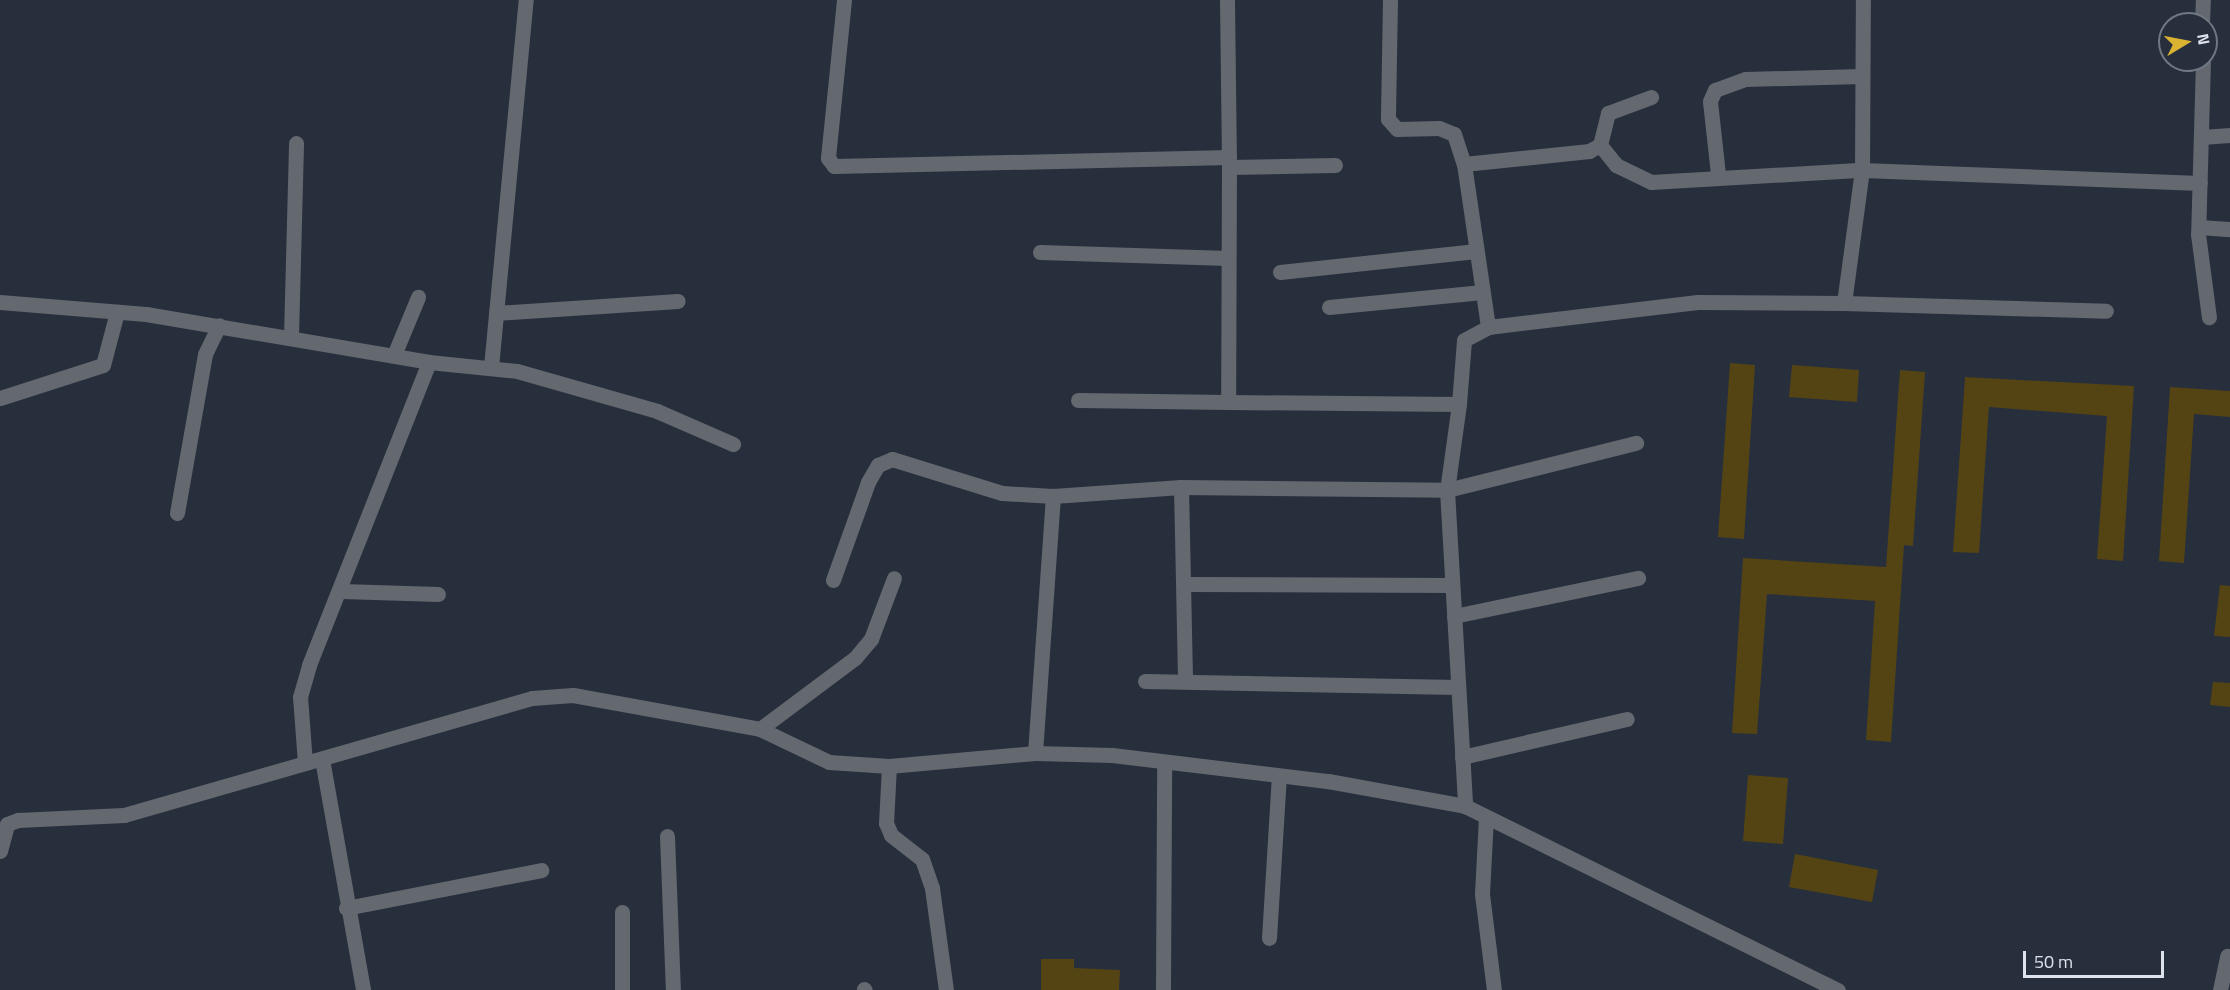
<!DOCTYPE html>
<style>
body{margin:0}
#map{position:relative;width:2230px;height:990px;overflow:hidden;background:#272f3d;font-family:"Titillium Web",sans-serif}
div>[style]{position:absolute}
[style*='--x']{left:calc(var(--x)*1px);top:calc(var(--y)*1px);width:calc(var(--w)*1px);rotate:calc(var(--a)*1deg)}
.building>*{inset:0;background:#544414}
.street>*{height:15px;margin:-7.5px;padding:0 7.5px;transform-origin:7.5px;border-radius:7.5px;background:#64686f}
span{translate:-50% -50%;white-space:nowrap;text-align:center;line-height:1.15;-webkit-text-stroke:4.5px #272f3d;paint-order:stroke}
.north{position:absolute;left:2158px;top:12px;width:60px;height:60px;box-sizing:border-box;background:#272f3d;border:2px solid #707783;border-radius:50%;rotate:80deg;font-size:16px;font-weight:700;line-height:24px;text-align:center;color:#dde2ec}
.north::after{content:'';display:block;margin:auto;width:21px;height:27px;background:#dab333;clip-path:polygon(50% 0,100% 100%,50% 72%,0 100%)}
.scale{position:absolute;left:2023px;top:951px;width:141px;height:27px;box-sizing:border-box;border:3px solid #dde2ec;border-top:0;padding-left:8px;font-size:18px;line-height:21px;white-space:nowrap;color:#dde2ec;-webkit-text-stroke:4px #272f3d;paint-order:stroke}
</style>
<div id="map">
<div class="building">
<div style="clip-path:polygon(1730px 363px,1755px 365px,1744px 539px,1718px 537px)"></div>
<div style="clip-path:polygon(1792px 365px,1859px 370px,1857px 402px,1789px 397px)"></div>
<div style="clip-path:polygon(1900px 370px,1925px 372px,1913px 546px,1904px 545px,1891px 742px,1866px 740px,1875px 601px,1767px 594px,1757px 734px,1732px 733px,1743px 558px,1886px 567px)"></div>
<div style="clip-path:polygon(1965px 377px,2134px 386px,2123px 561px,2097px 559px,2107px 416px,1989px 407px,1979px 553px,1953px 552px)"></div>
<div style="clip-path:polygon(2170px 387px,2230px 391px,2230px 417px,2194px 414px,2184px 563px,2159px 561px)"></div>
<div style="clip-path:polygon(2220px 585px,2230px 586px,2230px 637px,2214px 636px)"></div>
<div style="clip-path:polygon(2213px 682px,2230px 683px,2230px 707px,2210px 705px)"></div>
<div style="clip-path:polygon(1748px 775px,1788px 778px,1783px 844px,1743px 841px)"></div>
<div style="clip-path:polygon(1795px 854px,1878px 870px,1872px 902px,1789px 887px)"></div>
<div style="clip-path:polygon(1041px 959px,1074px 959px,1074px 968px,1120px 970px,1119px 990px,1041px 990px)"></div>
</div>
<div class="street">
<div style="--x:844;--y:0;--w:159;--a:95.8"></div>
<div style="--x:828;--y:158;--w:10;--a:53"></div>
<div style="--x:834;--y:166;--w:395;--a:-1.3"></div>
<div style="--x:1229;--y:157;--w:245;--a:90.2"></div>
<div style="--x:1228;--y:402;--w:231;--a:0.5"></div>
<div style="--x:1459;--y:404;--w:87;--a:97.9"></div>
<div style="--x:1447;--y:490;--w:317;--a:86.7"></div>
<div style="--x:1465;--y:806;--w:416;--a:26.3"></div>
<div style="--x:1227;--y:0;--w:157;--a:89.3"></div>
<div style="--x:1390;--y:0;--w:119;--a:91"></div>
<div style="--x:1388;--y:119;--w:13;--a:48"></div>
<div style="--x:1397;--y:129;--w:42;--a:-1.4"></div>
<div style="--x:1439;--y:128;--w:16;--a:22"></div>
<div style="--x:1454;--y:134;--w:32;--a:72"></div>
<div style="--x:1464;--y:164;--w:165;--a:81.6"></div>
<div style="--x:2202;--y:24;--w:24;--a:-88"></div>
<div style="--x:2203;--y:60;--w:174;--a:91.6"></div>
<div style="--x:2198;--y:234;--w:84;--a:82.5"></div>
<div style="--x:2202;--y:137;--w:28;--a:-4"></div>
<div style="--x:1600;--y:145;--w:26;--a:51"></div>
<div style="--x:1616;--y:165;--w:39;--a:26"></div>
<div style="--x:1651;--y:182;--w:211;--a:-3.3"></div>
<div style="--x:1862;--y:170;--w:338;--a:2.2"></div>
<div style="--x:1464;--y:164;--w:126;--a:-5.9"></div>
<div style="--x:1589;--y:151;--w:13;--a:-29"></div>
<div style="--x:1600;--y:145;--w:33;--a:-76"></div>
<div style="--x:1608;--y:113;--w:46;--a:-20.4"></div>
<div style="--x:1229;--y:167;--w:106;--a:-1.1"></div>
<div style="--x:1718;--y:174;--w:73;--a:-96.3"></div>
<div style="--x:1710;--y:101;--w:12;--a:-66"></div>
<div style="--x:1715;--y:90;--w:32;--a:-20"></div>
<div style="--x:1745;--y:79;--w:117;--a:-1.5"></div>
<div style="--x:2199;--y:227;--w:31;--a:4"></div>
<div style="--x:1040;--y:252;--w:188;--a:1.8"></div>
<div style="--x:1280;--y:272;--w:197;--a:-6.1"></div>
<div style="--x:0;--y:302;--w:146;--a:4.7"></div>
<div style="--x:146;--y:314;--w:287;--a:9.6"></div>
<div style="--x:1844;--y:303;--w:262;--a:1.7"></div>
<div style="--x:1329;--y:307;--w:154;--a:-5.6"></div>
<div style="--x:496;--y:313;--w:182;--a:-3.8"></div>
<div style="--x:291;--y:336;--w:193;--a:-88.5"></div>
<div style="--x:394;--y:355;--w:63;--a:-67.5"></div>
<div style="--x:491;--y:367;--w:369;--a:-84.6"></div>
<div style="--x:0;--y:398;--w:108;--a:-17.8"></div>
<div style="--x:103;--y:365;--w:55;--a:-75.2"></div>
<div style="--x:1078;--y:400;--w:150;--a:0.8"></div>
<div style="--x:1459;--y:404;--w:64;--a:-85.5"></div>
<div style="--x:1464;--y:340;--w:27;--a:-28"></div>
<div style="--x:1488;--y:327;--w:211;--a:-6.8"></div>
<div style="--x:1698;--y:302;--w:146;--a:0.4"></div>
<div style="--x:1844;--y:303;--w:134;--a:-82.3"></div>
<div style="--x:1862;--y:170;--w:170;--a:-89.7"></div>
<div style="--x:1181;--y:487;--w:193;--a:88.8"></div>
<div style="--x:177;--y:513;--w:161;--a:-80"></div>
<div style="--x:205;--y:354;--w:32;--a:-64"></div>
<div style="--x:833;--y:580;--w:104;--a:-70.3"></div>
<div style="--x:868;--y:482;--w:20;--a:-60"></div>
<div style="--x:878;--y:465;--w:15;--a:-23"></div>
<div style="--x:892;--y:459;--w:115;--a:17.2"></div>
<div style="--x:1002;--y:493;--w:51;--a:3.4"></div>
<div style="--x:1184;--y:584;--w:268;--a:0.2"></div>
<div style="--x:342;--y:591;--w:96;--a:1.8"></div>
<div style="--x:1454;--y:616;--w:188;--a:-11.7"></div>
<div style="--x:1145;--y:681;--w:313;--a:1.1"></div>
<div style="--x:760;--y:729;--w:119;--a:-36.8"></div>
<div style="--x:855;--y:658;--w:25;--a:-50"></div>
<div style="--x:871;--y:639;--w:65;--a:-69.3"></div>
<div style="--x:1035;--y:753;--w:258;--a:-86"></div>
<div style="--x:1053;--y:496;--w:128;--a:-4"></div>
<div style="--x:1181;--y:487;--w:266;--a:0.6"></div>
<div style="--x:1447;--y:490;--w:195;--a:-14"></div>
<div style="--x:1462;--y:757;--w:169;--a:-13"></div>
<div style="--x:322;--y:759;--w:235;--a:79.9"></div>
<div style="--x:305;--y:763;--w:66;--a:-94.3"></div>
<div style="--x:300;--y:697;--w:33;--a:-74"></div>
<div style="--x:309;--y:665;--w:326;--a:-68.4"></div>
<div style="--x:429;--y:362;--w:88;--a:5.8"></div>
<div style="--x:517;--y:371;--w:146;--a:15.9"></div>
<div style="--x:657;--y:411;--w:83;--a:23.5"></div>
<div style="--x:889;--y:766;--w:57;--a:93"></div>
<div style="--x:886;--y:823;--w:13;--a:67"></div>
<div style="--x:891;--y:835;--w:39;--a:38"></div>
<div style="--x:922;--y:859;--w:31;--a:71"></div>
<div style="--x:932;--y:888;--w:103;--a:82.2"></div>
<div style="--x:1486;--y:817;--w:77;--a:93"></div>
<div style="--x:1482;--y:894;--w:97;--a:82.9"></div>
<div style="--x:667;--y:836;--w:154;--a:87.8"></div>
<div style="--x:0;--y:851;--w:28;--a:-75"></div>
<div style="--x:7;--y:824;--w:12;--a:-20"></div>
<div style="--x:18;--y:820;--w:106;--a:-2.7"></div>
<div style="--x:124;--y:815;--w:424;--a:-16"></div>
<div style="--x:532;--y:698;--w:41;--a:-4.2"></div>
<div style="--x:573;--y:695;--w:190;--a:10.3"></div>
<div style="--x:760;--y:729;--w:76;--a:25.6"></div>
<div style="--x:829;--y:762;--w:60;--a:3.8"></div>
<div style="--x:889;--y:766;--w:147;--a:-5.1"></div>
<div style="--x:1035;--y:753;--w:77;--a:1.5"></div>
<div style="--x:1112;--y:755;--w:218;--a:6.9"></div>
<div style="--x:1328;--y:781;--w:139;--a:10.3"></div>
<div style="--x:346;--y:908;--w:199;--a:-11"></div>
<div style="--x:622;--y:912;--w:78;--a:90"></div>
<div style="--x:1269;--y:938;--w:162;--a:-86.5"></div>
<div style="--x:864;--y:989;--w:1;--a:45"></div>
<div style="--x:1163;--y:990;--w:228;--a:-89.7"></div>
<div style="--x:2220;--y:990;--w:35;--a:-78"></div>
</div>
<div class="north">N</div>
<div class="scale">50 m</div>
</div>
